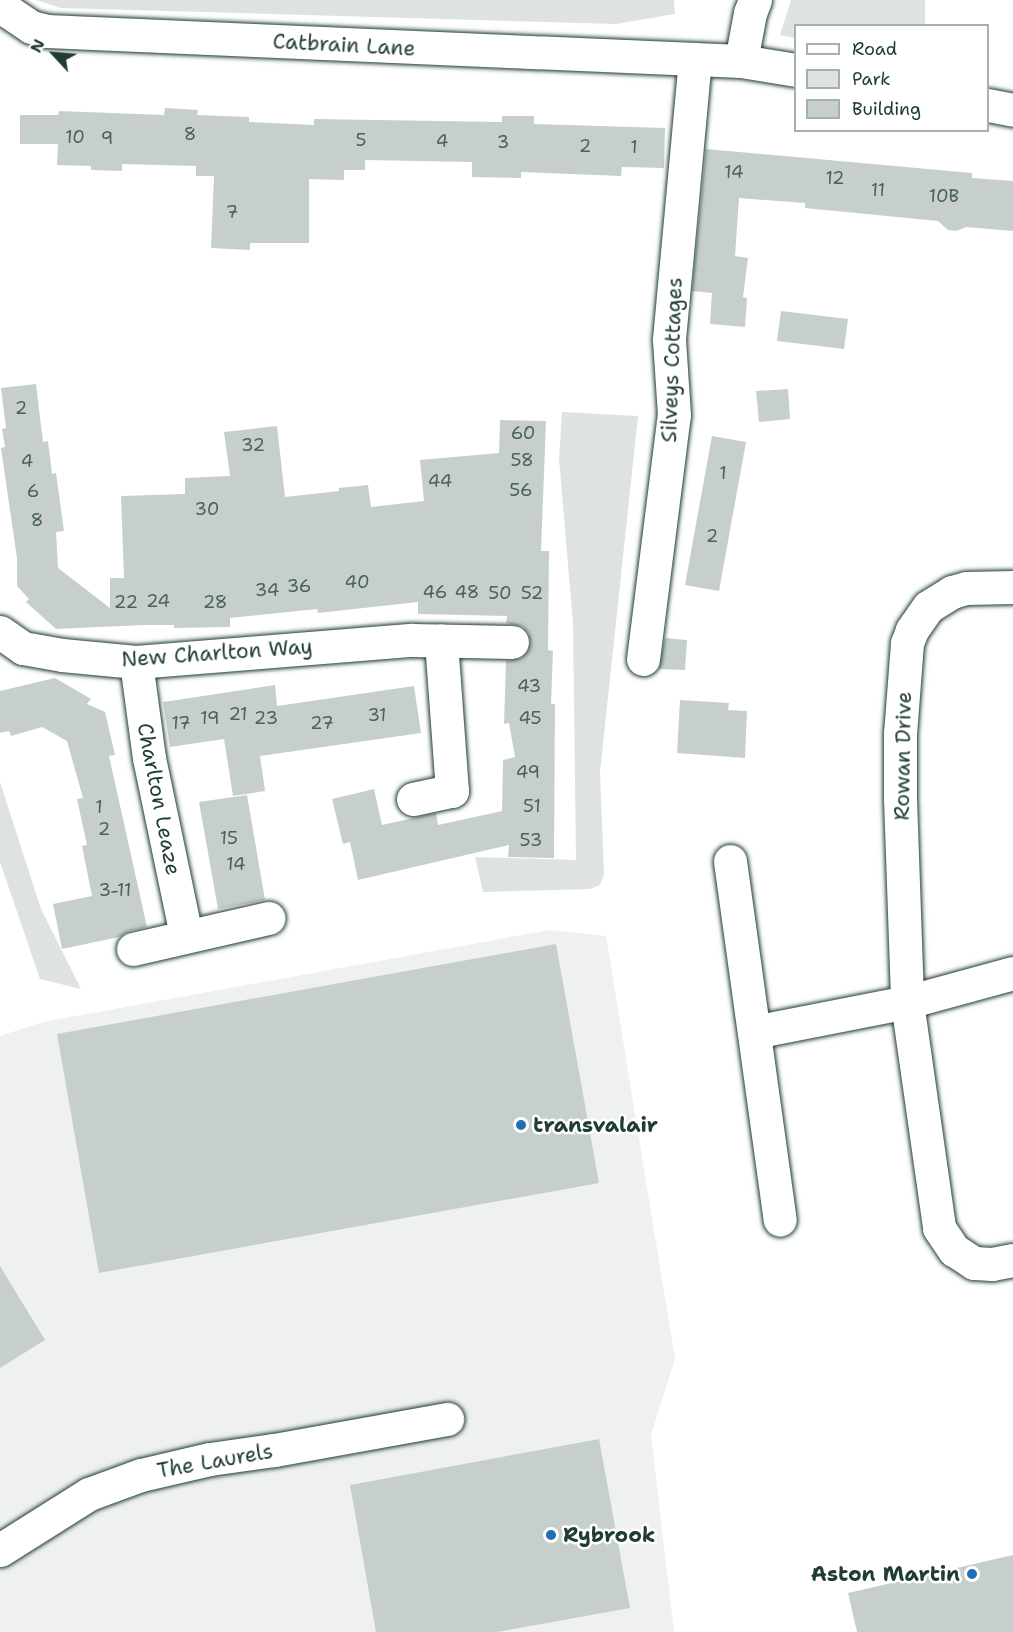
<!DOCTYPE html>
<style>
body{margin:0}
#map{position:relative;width:1013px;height:1632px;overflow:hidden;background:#fff;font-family:"Shantell Sans",sans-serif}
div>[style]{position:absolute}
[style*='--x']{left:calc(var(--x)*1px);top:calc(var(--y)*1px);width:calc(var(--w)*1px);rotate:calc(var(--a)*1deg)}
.built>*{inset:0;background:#eef1f0}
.green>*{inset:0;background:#dee3e2}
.building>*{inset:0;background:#c7cfcc}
.roads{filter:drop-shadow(0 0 2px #1f3d34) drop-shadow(0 0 2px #1f3d34)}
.street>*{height:33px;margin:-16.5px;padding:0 16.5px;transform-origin:16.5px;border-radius:16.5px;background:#fff}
.dots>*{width:16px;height:16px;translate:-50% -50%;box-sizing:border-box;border:3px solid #fff;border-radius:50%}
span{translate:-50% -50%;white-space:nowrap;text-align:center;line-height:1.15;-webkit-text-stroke:5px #fff;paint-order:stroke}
.number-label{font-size:18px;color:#49625a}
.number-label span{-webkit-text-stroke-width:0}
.street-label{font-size:21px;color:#1f3d34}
.poi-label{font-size:21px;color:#1f3d34;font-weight:700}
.left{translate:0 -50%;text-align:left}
.right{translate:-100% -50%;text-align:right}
.legend{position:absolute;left:794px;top:24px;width:195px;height:108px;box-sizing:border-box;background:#fff;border:2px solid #a5b1ae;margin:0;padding:8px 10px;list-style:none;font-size:18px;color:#1f3d34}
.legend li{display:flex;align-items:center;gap:12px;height:30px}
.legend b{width:30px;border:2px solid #a5b1ae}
.north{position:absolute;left:24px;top:24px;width:60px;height:60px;-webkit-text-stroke:4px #fff;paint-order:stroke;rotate:296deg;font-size:16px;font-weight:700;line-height:24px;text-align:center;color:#1f3d34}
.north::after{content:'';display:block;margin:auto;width:21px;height:27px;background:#1f3d34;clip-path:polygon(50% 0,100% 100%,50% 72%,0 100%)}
</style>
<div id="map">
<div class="built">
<div style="clip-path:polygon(550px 930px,606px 936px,675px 1359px,651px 1435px,674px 1632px,0 1632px,0 1036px,43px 1022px)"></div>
</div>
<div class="green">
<div style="clip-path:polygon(36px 0,674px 0,675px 14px,616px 24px,61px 8px)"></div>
<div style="clip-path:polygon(791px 0,925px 0,925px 25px,796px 26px,795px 38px,780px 35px)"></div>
<div style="clip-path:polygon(562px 412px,638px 416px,600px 772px,604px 875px,600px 885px,590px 889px,483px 892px,475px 857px,576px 860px,573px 623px,559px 459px)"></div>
<div style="clip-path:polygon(0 782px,41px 909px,81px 989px,40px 979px,0 862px)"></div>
</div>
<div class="building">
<div style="clip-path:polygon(165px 108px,198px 110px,197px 115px,249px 117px,249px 122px,314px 125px,314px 119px,502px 122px,502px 116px,534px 116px,534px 124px,665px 128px,664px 168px,622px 167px,621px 176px,521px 172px,521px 178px,472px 177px,472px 162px,365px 160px,365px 170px,344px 170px,344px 180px,309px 179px,309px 243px,250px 243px,250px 250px,211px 248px,214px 176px,196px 176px,196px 166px,122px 164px,122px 171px,91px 170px,91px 166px,57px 165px,58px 144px,20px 144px,20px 115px,58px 115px,59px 111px,164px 115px)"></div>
<div style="clip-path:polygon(706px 149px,972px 173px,972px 178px,1013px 181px,1013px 231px,966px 227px,956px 231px,948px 230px,938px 221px,805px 208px,805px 203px,739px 198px,735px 256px,748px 258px,743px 297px,747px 298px,745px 327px,710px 324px,712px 293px,692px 291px)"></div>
<div style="clip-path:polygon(781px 311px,848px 319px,844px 349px,777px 341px)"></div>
<div style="clip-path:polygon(36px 384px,43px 442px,48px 441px,52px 474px,56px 473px,64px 531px,56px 532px,58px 568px,110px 608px,110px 578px,124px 578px,121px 496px,185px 494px,185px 478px,230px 476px,224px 432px,277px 426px,285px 497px,339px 491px,339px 488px,368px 485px,371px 507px,424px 501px,420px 460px,499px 453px,500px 420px,546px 421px,541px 551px,549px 551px,548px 650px,553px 651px,551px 704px,555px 704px,554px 858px,508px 857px,509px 845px,358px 880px,350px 842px,343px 844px,332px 799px,374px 789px,382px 825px,436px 813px,438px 825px,502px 811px,503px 760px,515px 757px,509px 723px,504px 724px,506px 661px,522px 658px,528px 651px,531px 642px,528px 632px,522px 626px,506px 623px,507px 616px,418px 614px,418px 602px,318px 613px,317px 609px,230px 618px,230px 627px,174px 628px,174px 625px,142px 625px,56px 629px,26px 602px,29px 599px,17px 586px,17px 558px,1px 448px,5px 447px,2px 429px,6px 428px,1px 388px)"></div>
<div style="clip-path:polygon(788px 389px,790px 419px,759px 422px,756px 391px)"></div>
<div style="clip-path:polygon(712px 436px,746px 442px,719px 591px,685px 585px)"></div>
<div style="clip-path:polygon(665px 638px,687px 640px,685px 670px,659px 669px)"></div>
<div style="clip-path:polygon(55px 678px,91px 699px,87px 704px,105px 712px,115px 755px,109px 756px,147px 927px,129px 931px,119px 937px,62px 949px,53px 904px,92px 896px,82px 846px,87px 845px,77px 799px,83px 798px,67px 741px,42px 727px,11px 736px,9px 731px,0 733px,0 691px)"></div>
<div style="clip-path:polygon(275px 685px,277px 706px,414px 686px,421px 733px,260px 756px,265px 791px,233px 796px,224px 739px,170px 747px,163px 702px)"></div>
<div style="clip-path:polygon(680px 700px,729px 703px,728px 710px,747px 711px,745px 758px,677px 753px)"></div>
<div style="clip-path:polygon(247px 795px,265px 900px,218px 909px,199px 802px)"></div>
<div style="clip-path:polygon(556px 944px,599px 1183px,99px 1273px,57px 1034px)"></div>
<div style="clip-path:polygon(0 1266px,45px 1340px,0 1368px)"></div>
<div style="clip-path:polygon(599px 1439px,630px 1608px,497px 1632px,376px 1632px,350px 1485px)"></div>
<div style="clip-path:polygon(1013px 1555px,1013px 1632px,857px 1632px,848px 1593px)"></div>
</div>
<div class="roads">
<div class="street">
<div style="--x:0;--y:6;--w:37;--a:34"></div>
<div style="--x:31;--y:27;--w:16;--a:14"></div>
<div style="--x:47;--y:31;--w:695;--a:2.48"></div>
<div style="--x:741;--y:61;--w:56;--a:9.3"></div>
<div style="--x:741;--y:61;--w:49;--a:-79.4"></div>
<div style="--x:750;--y:13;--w:14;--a:-69"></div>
<div style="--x:988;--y:105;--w:25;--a:11"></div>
<div style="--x:1013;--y:587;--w:47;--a:178.8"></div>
<div style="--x:966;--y:588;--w:15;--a:164"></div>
<div style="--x:952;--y:592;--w:28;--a:148"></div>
<div style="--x:928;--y:607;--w:28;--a:125"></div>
<div style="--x:912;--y:630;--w:14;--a:111"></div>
<div style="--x:907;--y:643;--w:90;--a:94.4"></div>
<div style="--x:900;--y:733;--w:65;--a:90"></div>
<div style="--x:900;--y:798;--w:204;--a:88"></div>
<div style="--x:907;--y:1002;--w:228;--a:81.9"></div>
<div style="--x:939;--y:1228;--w:27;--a:56"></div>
<div style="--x:954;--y:1250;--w:24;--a:33"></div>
<div style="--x:974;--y:1263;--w:18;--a:3"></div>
<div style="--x:992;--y:1264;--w:21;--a:-11"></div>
<div style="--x:0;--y:632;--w:28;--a:35"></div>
<div style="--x:23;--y:648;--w:40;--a:10"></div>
<div style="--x:62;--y:655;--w:74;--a:5.4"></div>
<div style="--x:136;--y:662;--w:277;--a:-4.6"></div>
<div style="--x:412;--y:640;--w:100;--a:1.1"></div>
<div style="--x:643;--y:659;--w:246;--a:-82.8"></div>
<div style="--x:674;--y:415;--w:76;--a:-93.8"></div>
<div style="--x:669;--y:339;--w:279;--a:-84.7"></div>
<div style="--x:136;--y:662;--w:97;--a:82.3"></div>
<div style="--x:149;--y:758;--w:181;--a:78.2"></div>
<div style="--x:413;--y:799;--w:40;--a:-12"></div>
<div style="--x:452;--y:791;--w:151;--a:-94.2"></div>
<div style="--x:730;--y:861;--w:362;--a:82.1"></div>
<div style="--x:133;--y:949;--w:139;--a:-12.9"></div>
<div style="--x:754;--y:1032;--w:156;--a:-11.1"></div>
<div style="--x:907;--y:1002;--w:110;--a:-15.3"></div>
<div style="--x:0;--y:1550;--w:105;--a:-32.2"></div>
<div style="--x:89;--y:1494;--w:55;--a:-20.1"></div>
<div style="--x:141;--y:1475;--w:71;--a:-13.1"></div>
<div style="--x:210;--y:1459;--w:65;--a:-8"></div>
<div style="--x:274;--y:1450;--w:176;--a:-10.2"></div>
</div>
</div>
<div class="dots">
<div style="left:521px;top:1125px;background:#1f6fb2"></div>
<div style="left:551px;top:1535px;background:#1f6fb2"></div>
<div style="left:972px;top:1574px;background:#1f6fb2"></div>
</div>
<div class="number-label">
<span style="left:190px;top:134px">8</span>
<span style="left:75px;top:137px">10</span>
<span style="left:107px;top:138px">9</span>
<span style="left:361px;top:140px">5</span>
<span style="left:442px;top:141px">4</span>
<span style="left:503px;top:142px">3</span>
<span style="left:585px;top:146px">2</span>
<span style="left:634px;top:147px">1</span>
<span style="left:734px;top:172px">14</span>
<span style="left:835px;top:178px">12</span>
<span style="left:878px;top:190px">11</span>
<span style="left:944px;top:196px">10B</span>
<span style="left:232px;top:212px">7</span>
<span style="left:21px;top:408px">2</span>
<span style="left:523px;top:433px">60</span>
<span style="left:253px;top:445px">32</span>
<span style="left:522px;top:460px">58</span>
<span style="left:27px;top:461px">4</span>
<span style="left:723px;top:473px">1</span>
<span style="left:440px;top:481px">44</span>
<span style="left:521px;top:490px">56</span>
<span style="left:33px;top:491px">6</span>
<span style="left:207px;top:509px">30</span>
<span style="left:37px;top:520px">8</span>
<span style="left:712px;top:536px">2</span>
<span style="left:357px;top:582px">40</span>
<span style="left:299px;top:586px">36</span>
<span style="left:267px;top:590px">34</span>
<span style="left:435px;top:592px">46</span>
<span style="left:467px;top:592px">48</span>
<span style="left:500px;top:593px">50</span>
<span style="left:532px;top:593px">52</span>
<span style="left:158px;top:601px">24</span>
<span style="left:126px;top:602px">22</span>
<span style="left:215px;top:602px">28</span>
<span style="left:529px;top:686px">43</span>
<span style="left:238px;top:714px">21</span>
<span style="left:377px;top:715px">31</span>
<span style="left:210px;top:718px">19</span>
<span style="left:266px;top:718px">23</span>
<span style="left:530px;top:718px">45</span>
<span style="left:181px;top:723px">17</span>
<span style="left:322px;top:723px">27</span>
<span style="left:528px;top:772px">49</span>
<span style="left:532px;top:806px">51</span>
<span style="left:99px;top:807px">1</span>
<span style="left:104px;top:829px">2</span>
<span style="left:229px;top:838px">15</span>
<span style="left:531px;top:840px">53</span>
<span style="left:236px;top:864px">14</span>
<span style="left:115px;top:890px">3-11</span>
</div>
<div class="street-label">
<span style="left:344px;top:45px;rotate:3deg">Catbrain Lane</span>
<span style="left:672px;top:360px;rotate:-88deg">Silveys Cottages</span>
<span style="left:217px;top:653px;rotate:-4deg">New Charlton Way</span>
<span style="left:903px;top:756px;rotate:-89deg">Rowan Drive</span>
<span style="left:159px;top:799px;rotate:79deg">Charlton Leaze</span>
<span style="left:215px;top:1461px;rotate:-10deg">The Laurels</span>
</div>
<div class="poi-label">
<span class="left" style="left:533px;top:1125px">transvalair</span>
<span class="left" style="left:563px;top:1535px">Rybrook</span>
<span class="right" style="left:960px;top:1574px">Aston Martin</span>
</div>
<ul class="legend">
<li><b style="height:8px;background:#fff"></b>Road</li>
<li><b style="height:16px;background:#dee3e2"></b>Park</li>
<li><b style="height:16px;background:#c7cfcc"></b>Building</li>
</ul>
<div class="north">N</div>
</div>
